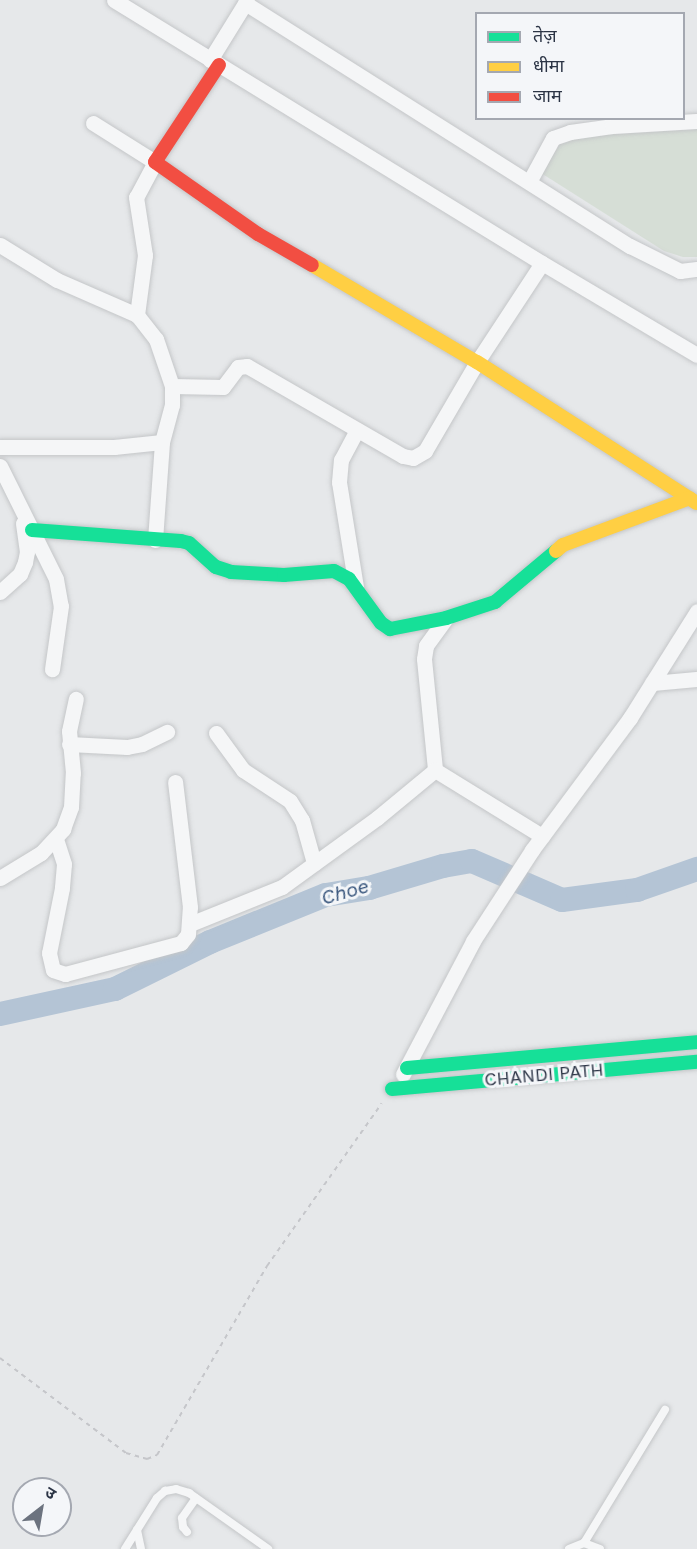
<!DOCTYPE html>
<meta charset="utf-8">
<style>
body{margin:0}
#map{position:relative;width:697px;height:1549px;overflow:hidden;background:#e6e8ea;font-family:"Work Sans","Noto Sans Devanagari",sans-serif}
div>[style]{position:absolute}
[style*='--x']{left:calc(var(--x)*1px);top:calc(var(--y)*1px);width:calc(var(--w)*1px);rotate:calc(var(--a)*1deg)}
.green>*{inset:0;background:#d6ded6}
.river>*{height:24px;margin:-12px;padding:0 12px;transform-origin:12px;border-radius:12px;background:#b4c4d5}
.path>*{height:2px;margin-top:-1px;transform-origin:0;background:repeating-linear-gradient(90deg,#c5c6ca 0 4.5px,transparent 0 9px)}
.roads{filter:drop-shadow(0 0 2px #c4c6c8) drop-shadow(0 0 2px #c4c6c8)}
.lane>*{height:8px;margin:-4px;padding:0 4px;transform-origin:4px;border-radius:4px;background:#f5f6f7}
.street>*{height:15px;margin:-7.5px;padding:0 7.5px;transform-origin:7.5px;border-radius:7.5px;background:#f5f6f7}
.fast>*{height:14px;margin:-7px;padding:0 7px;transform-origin:7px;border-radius:7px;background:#16e098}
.slow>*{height:14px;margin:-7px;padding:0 7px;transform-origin:7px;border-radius:7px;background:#ffcf43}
.jam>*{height:14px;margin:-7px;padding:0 7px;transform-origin:7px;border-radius:7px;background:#f24e42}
span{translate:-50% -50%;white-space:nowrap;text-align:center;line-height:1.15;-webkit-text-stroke:6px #f4f6f9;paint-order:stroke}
.street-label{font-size:18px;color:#2b3445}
.water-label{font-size:20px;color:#34527a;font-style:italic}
.legend{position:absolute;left:475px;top:12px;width:210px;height:108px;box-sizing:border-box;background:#f4f6f9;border:2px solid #a4a8b1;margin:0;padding:8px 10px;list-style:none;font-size:18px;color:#2b3445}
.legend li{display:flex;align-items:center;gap:12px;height:30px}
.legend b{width:30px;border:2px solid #a4a8b1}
.north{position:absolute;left:12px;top:1477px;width:60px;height:60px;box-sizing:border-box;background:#f4f6f9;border:2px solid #a4a8b1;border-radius:50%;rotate:31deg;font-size:16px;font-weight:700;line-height:24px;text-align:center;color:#2b3445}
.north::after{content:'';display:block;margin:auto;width:21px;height:27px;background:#6c737f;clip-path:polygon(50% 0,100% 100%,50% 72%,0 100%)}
</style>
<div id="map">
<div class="green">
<div style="clip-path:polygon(697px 129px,697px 257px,683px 257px,664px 251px,541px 173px,560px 144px,571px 137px)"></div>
</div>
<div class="river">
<div style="--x:0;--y:1014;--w:118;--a:-12.3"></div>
<div style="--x:115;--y:989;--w:106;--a:-26.3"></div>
<div style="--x:210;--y:942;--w:125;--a:-22.1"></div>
<div style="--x:326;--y:895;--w:44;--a:-9.2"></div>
<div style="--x:369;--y:888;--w:77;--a:-16.6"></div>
<div style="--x:443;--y:866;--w:29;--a:-10"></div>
<div style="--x:472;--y:861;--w:98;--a:23.4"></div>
<div style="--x:562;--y:900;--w:76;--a:-7.6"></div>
<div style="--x:637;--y:890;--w:64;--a:-19.3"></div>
</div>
<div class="path">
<div style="--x:0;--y:1358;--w:158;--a:37"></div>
<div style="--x:126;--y:1453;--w:22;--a:16"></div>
<div style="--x:147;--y:1459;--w:11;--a:-22"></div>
<div style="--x:157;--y:1455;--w:219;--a:-59.8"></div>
<div style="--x:267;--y:1266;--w:199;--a:-54.8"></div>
</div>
<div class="roads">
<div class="lane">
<div style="--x:137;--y:1530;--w:19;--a:78"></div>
<div style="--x:187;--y:1532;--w:6;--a:-129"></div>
<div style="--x:183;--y:1527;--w:9;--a:-96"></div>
<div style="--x:182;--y:1518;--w:24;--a:-55"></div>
<div style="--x:584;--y:1543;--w:156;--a:-58.7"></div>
<div style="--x:125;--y:1549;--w:60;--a:-57.9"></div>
<div style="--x:157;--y:1498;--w:11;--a:-41"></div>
<div style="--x:165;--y:1491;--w:11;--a:-10"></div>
<div style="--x:176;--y:1489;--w:14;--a:17"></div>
<div style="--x:189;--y:1493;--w:97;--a:35.3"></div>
<div style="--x:569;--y:1549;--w:16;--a:-22"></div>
<div style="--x:584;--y:1543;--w:17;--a:21"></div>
</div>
<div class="street">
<div style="--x:114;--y:0;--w:502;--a:31.57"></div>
<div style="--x:542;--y:263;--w:180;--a:30.7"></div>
<div style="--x:245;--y:3;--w:455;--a:32.3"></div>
<div style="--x:630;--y:246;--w:56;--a:26.6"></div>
<div style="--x:680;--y:271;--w:17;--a:-7"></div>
<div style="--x:210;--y:60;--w:70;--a:-58.3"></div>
<div style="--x:93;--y:123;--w:73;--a:32.2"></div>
<div style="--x:155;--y:162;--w:40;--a:118"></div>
<div style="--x:136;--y:197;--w:59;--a:81.2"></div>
<div style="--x:145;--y:255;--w:61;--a:97.6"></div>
<div style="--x:529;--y:182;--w:50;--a:-61.4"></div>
<div style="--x:553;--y:138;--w:18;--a:-19"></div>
<div style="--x:570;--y:132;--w:42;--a:-8.1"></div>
<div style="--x:612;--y:126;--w:85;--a:-3.4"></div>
<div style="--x:0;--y:245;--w:67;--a:31.6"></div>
<div style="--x:57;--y:280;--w:87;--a:23.6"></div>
<div style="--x:137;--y:315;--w:31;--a:52"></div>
<div style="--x:156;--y:339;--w:50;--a:71.2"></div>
<div style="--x:172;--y:386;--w:51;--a:1.1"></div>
<div style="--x:223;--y:387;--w:25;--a:-53"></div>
<div style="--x:238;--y:367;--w:9;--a:-6"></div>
<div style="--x:247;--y:366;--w:180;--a:30"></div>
<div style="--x:403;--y:456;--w:10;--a:11"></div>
<div style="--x:413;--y:458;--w:14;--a:-30"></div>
<div style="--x:425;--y:451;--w:103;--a:-59.7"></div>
<div style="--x:477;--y:362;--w:118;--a:-56.7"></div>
<div style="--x:0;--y:447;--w:114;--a:0"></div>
<div style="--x:114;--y:447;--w:48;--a:-5.9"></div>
<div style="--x:0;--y:466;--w:126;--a:63.6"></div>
<div style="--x:56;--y:579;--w:27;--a:80"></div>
<div style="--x:61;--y:606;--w:64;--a:98.1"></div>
<div style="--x:155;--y:540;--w:98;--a:-85.9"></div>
<div style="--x:162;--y:442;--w:38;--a:-75"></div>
<div style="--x:172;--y:405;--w:19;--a:-90"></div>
<div style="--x:356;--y:587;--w:106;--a:-99.2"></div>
<div style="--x:339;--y:482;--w:22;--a:-85"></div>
<div style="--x:341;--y:460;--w:34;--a:-62"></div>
<div style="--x:0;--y:592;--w:27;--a:-42"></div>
<div style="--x:20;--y:574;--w:13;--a:-67"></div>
<div style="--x:25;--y:562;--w:10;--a:-79"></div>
<div style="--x:27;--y:552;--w:29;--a:-98"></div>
<div style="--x:446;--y:618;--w:34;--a:126"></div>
<div style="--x:426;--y:646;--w:13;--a:99"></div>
<div style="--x:424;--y:659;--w:112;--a:84.3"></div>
<div style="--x:435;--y:770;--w:126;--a:31.7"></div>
<div style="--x:652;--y:683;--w:45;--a:-5.1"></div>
<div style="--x:216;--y:733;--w:46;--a:53.9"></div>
<div style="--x:243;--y:770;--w:56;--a:33.4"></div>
<div style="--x:290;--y:801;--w:22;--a:58"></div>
<div style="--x:302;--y:820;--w:45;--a:74.4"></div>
<div style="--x:69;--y:744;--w:58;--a:3"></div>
<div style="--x:127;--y:747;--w:15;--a:-11"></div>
<div style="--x:142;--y:744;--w:28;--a:-26"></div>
<div style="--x:56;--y:839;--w:26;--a:72"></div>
<div style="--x:64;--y:864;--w:24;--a:95"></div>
<div style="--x:62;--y:888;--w:66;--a:101.3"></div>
<div style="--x:49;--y:953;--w:17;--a:77"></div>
<div style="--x:53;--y:970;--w:13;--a:18"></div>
<div style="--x:65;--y:974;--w:120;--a:-15"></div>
<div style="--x:181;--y:943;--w:11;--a:-52"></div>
<div style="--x:188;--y:934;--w:27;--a:-86"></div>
<div style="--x:190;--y:907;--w:126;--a:-96.8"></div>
<div style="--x:0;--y:878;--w:48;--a:-31.4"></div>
<div style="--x:41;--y:853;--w:33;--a:-47"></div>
<div style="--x:63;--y:829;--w:23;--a:-70"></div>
<div style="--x:71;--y:807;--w:34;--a:-87"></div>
<div style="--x:73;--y:773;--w:42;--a:-95.4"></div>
<div style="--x:69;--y:731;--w:33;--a:-78"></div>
<div style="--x:190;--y:924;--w:99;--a:-21.9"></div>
<div style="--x:282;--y:887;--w:117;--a:-36"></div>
<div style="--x:377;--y:818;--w:75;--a:-39.6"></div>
<div style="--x:403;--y:1074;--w:150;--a:-62.2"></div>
<div style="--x:473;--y:941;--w:108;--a:-57"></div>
<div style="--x:532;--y:850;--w:164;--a:-53.4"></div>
<div style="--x:630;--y:718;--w:126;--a:-57.9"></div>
</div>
<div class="fast">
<div style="--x:32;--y:530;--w:149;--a:4.2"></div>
<div style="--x:181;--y:541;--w:8;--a:14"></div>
<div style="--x:189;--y:543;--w:36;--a:42"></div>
<div style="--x:216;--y:567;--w:16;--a:18"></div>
<div style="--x:231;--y:572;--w:53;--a:3.2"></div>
<div style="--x:284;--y:575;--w:50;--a:-4.6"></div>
<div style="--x:334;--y:571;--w:17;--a:28"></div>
<div style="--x:349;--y:579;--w:54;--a:54"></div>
<div style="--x:381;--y:623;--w:11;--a:34"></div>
<div style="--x:390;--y:629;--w:57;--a:-11.1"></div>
<div style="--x:446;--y:618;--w:52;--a:-18.1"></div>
<div style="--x:495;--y:602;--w:80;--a:-39.9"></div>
<div style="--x:407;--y:1068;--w:291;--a:-5.1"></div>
<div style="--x:392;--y:1089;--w:306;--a:-5.1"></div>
</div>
<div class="slow">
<div style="--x:312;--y:265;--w:191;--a:30.5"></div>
<div style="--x:477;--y:362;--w:261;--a:32.7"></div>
<div style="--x:556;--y:551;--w:9;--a:-41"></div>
<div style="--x:563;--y:545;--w:135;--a:-20.3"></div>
</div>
<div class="jam">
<div style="--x:219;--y:65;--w:116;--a:123.4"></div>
<div style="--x:155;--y:162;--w:126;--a:35"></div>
<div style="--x:258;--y:234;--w:62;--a:29.9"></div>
</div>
</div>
<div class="street-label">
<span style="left:544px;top:1075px;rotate:-5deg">CHANDI PATH</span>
</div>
<div class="water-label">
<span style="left:345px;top:892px;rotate:-16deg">Choe</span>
</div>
<ul class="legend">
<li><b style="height:8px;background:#16e098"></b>तेज़</li>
<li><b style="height:8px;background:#ffcf43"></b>धीमा</li>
<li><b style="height:8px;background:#f24e42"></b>जाम</li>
</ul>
<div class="north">उ</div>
</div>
